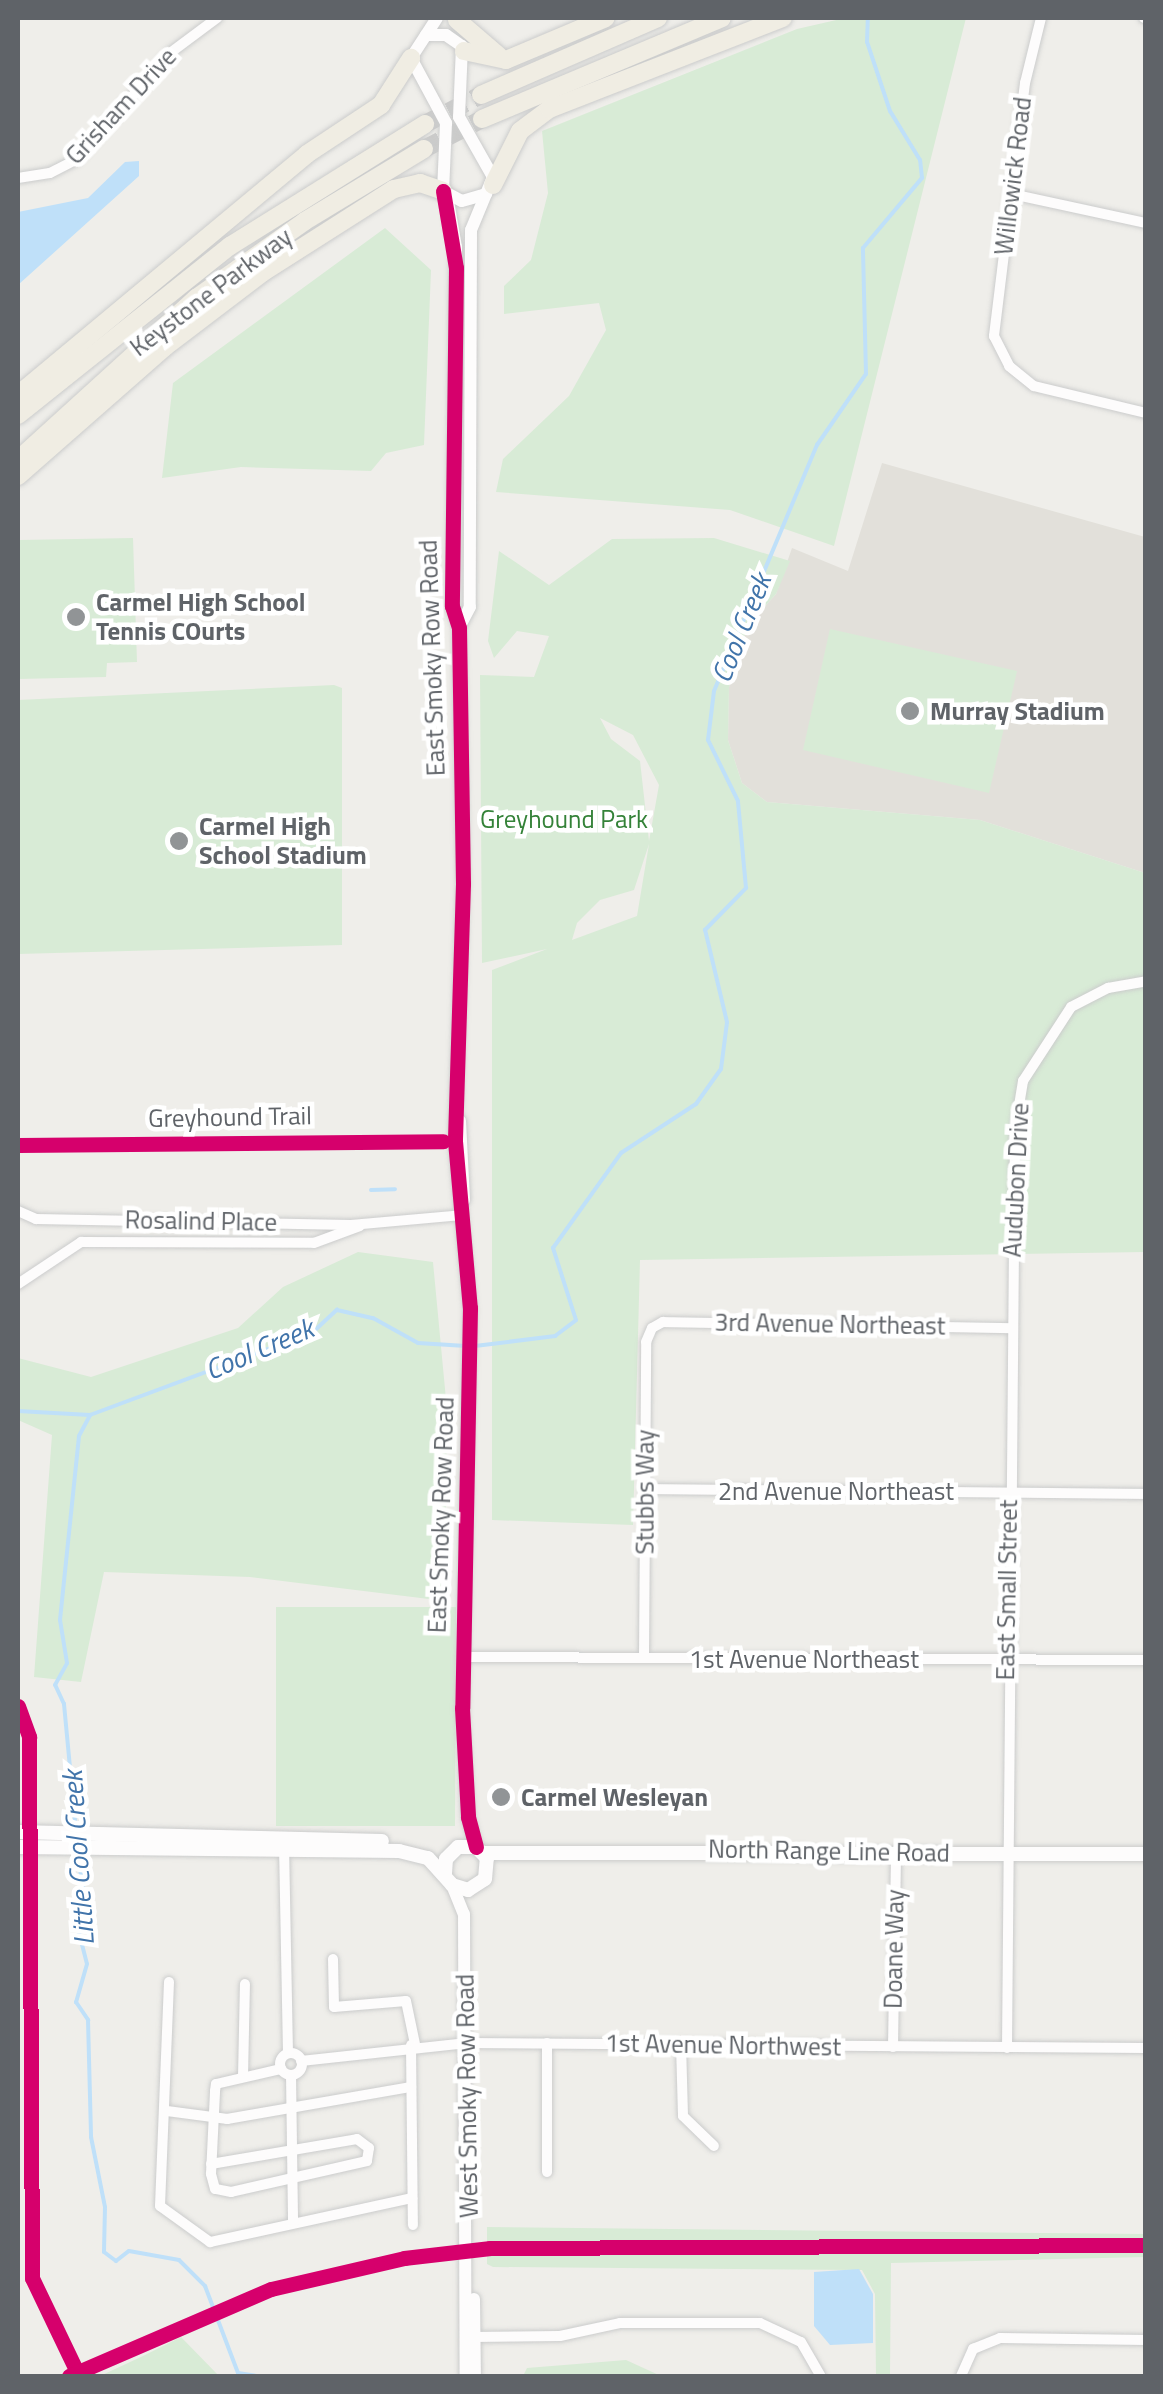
<!DOCTYPE html>
<style>
body{margin:0}
#map{position:relative;width:1163px;height:2394px;overflow:hidden;background:#efeeea;font-family:"Titillium Web",sans-serif}
div>[style]{position:absolute}
[style*='--x']{left:calc(var(--x)*1px);top:calc(var(--y)*1px);width:calc(var(--w)*1px);rotate:calc(var(--a)*1deg)}
.education>*{inset:0;background:#e2e0da}
.green>*{inset:0;background:#d8ebd6}
.water>*{inset:0;background:#bfe0f9}
.stream>*{height:4px;margin:-2px;padding:0 2px;transform-origin:2px;border-radius:2px;background:#bfe0f9}
.motorway-tunnel>*{height:18px;margin-top:-9px;transform-origin:0;background:repeating-linear-gradient(90deg,#cbcbca 0 18px,transparent 0 27px)}
.roads{filter:drop-shadow(0 0 2px #cbcccc) drop-shadow(0 0 2px #cbcccc)}
.minor>*{height:10px;margin:-5px;padding:0 5px;transform-origin:5px;border-radius:5px;background:#fdfcfc}
.minor>.ring{margin:-5px;padding:0;box-sizing:content-box;background:none;border:10px solid #fdfcfc;border-radius:50%}
.tertiary>*{height:12px;margin:-6px;padding:0 6px;transform-origin:6px;border-radius:6px;background:#fdfcfc}
.secondary>*{height:14px;margin:-7px;padding:0 7px;transform-origin:7px;border-radius:7px;background:#fdfcfc}
.motorway>*{height:18px;margin:-9px;padding:0 9px;transform-origin:9px;border-radius:9px;background:#f0ede3}
.cycleway>*{height:15px;margin:-7.5px;padding:0 7.5px;transform-origin:7.5px;border-radius:7.5px;background:#d6006c}
.dots>*{width:28px;height:28px;translate:-50% -50%;box-sizing:border-box;border:5px solid #fff;border-radius:50%}
span{translate:-50% -50%;white-space:nowrap;text-align:center;line-height:1.15;-webkit-text-stroke:9px #fff;paint-order:stroke}
.street-label{font-size:25px;color:#5f6368}
.poi-label{font-size:25px;color:#5f6368;font-weight:700}
.left{translate:0 -50%;text-align:left}
.park-label{font-size:25px;color:#348238}
.water-label{font-size:28px;color:#4174aa;font-style:italic}
.frame{position:absolute;inset:0;border:20px solid #5f6368;pointer-events:none}
</style>
<div id="map">
<div class="education">
<div style="clip-path:polygon(882px 463px,1145px 537px,1145px 873px,980px 820px,767px 802px,742px 783px,728px 740px,729px 687px,748px 625px,776px 594px,792px 548px,848px 571px)"></div>
</div>
<div class="green">
<div style="clip-path:polygon(845px 18px,966px 18px,834px 546px,730px 510px,496px 492px,503px 459px,569px 396px,606px 330px,599px 303px,504px 314px,504px 286px,531px 260px,548px 193px,542px 131px,797px 29px)"></div>
<div style="clip-path:polygon(385px 228px,431px 270px,424px 445px,386px 453px,371px 471px,241px 467px,162px 478px,173px 383px)"></div>
<div style="clip-path:polygon(133px 538px,137px 662px,107px 663px,106px 677px,18px 679px,19px 540px)"></div>
<div style="clip-path:polygon(evenodd,714px 538px,790px 561px,776px 594px,748px 625px,729px 687px,728px 740px,742px 783px,767px 802px,980px 820px,1145px 873px,1145px 1252px,640px 1260px,633px 1525px,492px 1520px,492px 970px,547px 949px,482px 963px,480px 675px,534px 677px,549px 636px,517px 631px,494px 658px,488px 641px,499px 551px,549px 585px,612px 539px,714px 538px,600px 718px,633px 735px,659px 785px,649px 841px,640px 761px,611px 739px,600px 718px,714px 538px,649px 844px,637px 916px,572px 940px,577px 923px,600px 900px,634px 890px,649px 844px)"></div>
<div style="clip-path:polygon(830px 629px,1017px 671px,989px 793px,803px 750px)"></div>
<div style="clip-path:polygon(334px 685px,342px 688px,342px 945px,18px 954px,18px 700px)"></div>
<div style="clip-path:polygon(358px 1252px,433px 1262px,447px 1410px,445px 1601px,250px 1577px,104px 1572px,81px 1682px,34px 1677px,52px 1435px,18px 1420px,18px 1358px,91px 1377px,238px 1328px,283px 1287px)"></div>
<div style="clip-path:polygon(276px 1607px,456px 1607px,455px 1826px,276px 1826px)"></div>
<div style="clip-path:polygon(487px 2227px,1145px 2234px,1146px 2257px,891px 2263px,890px 2376px,876px 2376px,875px 2294px,862px 2270px,493px 2267px,487px 2264px)"></div>
<div style="clip-path:polygon(181px 2337px,219px 2376px,100px 2376px,143px 2356px)"></div>
<div style="clip-path:polygon(626px 2360px,661px 2376px,523px 2376px,527px 2368px)"></div>
</div>
<div class="water">
<div style="clip-path:polygon(139px 161px,139px 176px,18px 285px,18px 212px,88px 198px,125px 162px)"></div>
<div style="clip-path:polygon(859px 2269px,873px 2294px,873px 2343px,830px 2345px,814px 2326px,814px 2272px)"></div>
</div>
<div class="stream">
<div style="--x:371;--y:1190;--w:24;--a:-2"></div>
<div style="--x:475;--y:1346;--w:81;--a:-7.1"></div>
<div style="--x:555;--y:1336;--w:26;--a:-37"></div>
<div style="--x:576;--y:1320;--w:76;--a:-107.7"></div>
<div style="--x:553;--y:1248;--w:117;--a:-54.4"></div>
<div style="--x:621;--y:1153;--w:90;--a:-33.2"></div>
<div style="--x:696;--y:1104;--w:43;--a:-54.5"></div>
<div style="--x:721;--y:1069;--w:47;--a:-82.7"></div>
<div style="--x:727;--y:1022;--w:95;--a:-103.4"></div>
<div style="--x:705;--y:930;--w:59;--a:-45.7"></div>
<div style="--x:746;--y:888;--w:87;--a:-95.3"></div>
<div style="--x:738;--y:801;--w:68;--a:-116.2"></div>
<div style="--x:708;--y:740;--w:49;--a:-83"></div>
<div style="--x:714;--y:691;--w:267;--a:-67.3"></div>
<div style="--x:817;--y:445;--w:86;--a:-55.4"></div>
<div style="--x:866;--y:374;--w:126;--a:-91.4"></div>
<div style="--x:863;--y:248;--w:92;--a:-49.9"></div>
<div style="--x:922;--y:178;--w:18;--a:-96"></div>
<div style="--x:920;--y:160;--w:57;--a:-121.5"></div>
<div style="--x:890;--y:111;--w:73;--a:-108.4"></div>
<div style="--x:867;--y:42;--w:24;--a:-88"></div>
<div style="--x:18;--y:1411;--w:72;--a:3.2"></div>
<div style="--x:90;--y:1415;--w:238;--a:-20.4"></div>
<div style="--x:313;--y:1332;--w:33;--a:-43"></div>
<div style="--x:337;--y:1310;--w:37;--a:13"></div>
<div style="--x:373;--y:1318;--w:51;--a:29.1"></div>
<div style="--x:418;--y:1343;--w:48;--a:3.6"></div>
<div style="--x:76;--y:1831;--w:128;--a:-95.4"></div>
<div style="--x:64;--y:1704;--w:21;--a:-115"></div>
<div style="--x:55;--y:1685;--w:25;--a:-61"></div>
<div style="--x:67;--y:1663;--w:44;--a:-99.2"></div>
<div style="--x:60;--y:1620;--w:185;--a:-84.1"></div>
<div style="--x:79;--y:1436;--w:24;--a:-62"></div>
<div style="--x:77;--y:1851;--w:55;--a:80.5"></div>
<div style="--x:86;--y:1905;--w:22;--a:114"></div>
<div style="--x:77;--y:1925;--w:40;--a:75.6"></div>
<div style="--x:87;--y:1964;--w:40;--a:106"></div>
<div style="--x:76;--y:2002;--w:22;--a:56"></div>
<div style="--x:88;--y:2020;--w:117;--a:88.5"></div>
<div style="--x:91;--y:2137;--w:71;--a:78.7"></div>
<div style="--x:105;--y:2207;--w:45;--a:91.3"></div>
<div style="--x:104;--y:2252;--w:15;--a:37"></div>
<div style="--x:116;--y:2261;--w:16;--a:-38"></div>
<div style="--x:129;--y:2251;--w:51;--a:10.2"></div>
<div style="--x:179;--y:2260;--w:37;--a:45"></div>
<div style="--x:205;--y:2286;--w:93;--a:69.2"></div>
<div style="--x:238;--y:2373;--w:20;--a:9"></div>
</div>
<div class="motorway-tunnel">
<div style="--x:425;--y:124;--w:63;--a:-27.4"></div>
<div style="--x:424;--y:149;--w:65;--a:-27.3"></div>
</div>
<div class="roads">
<div class="minor">
<div style="--x:1041;--y:18;--w:67;--a:103.8"></div>
<div style="--x:1025;--y:83;--w:255;--a:97"></div>
<div style="--x:994;--y:336;--w:34;--a:63"></div>
<div style="--x:1009;--y:366;--w:32;--a:39"></div>
<div style="--x:1034;--y:386;--w:115;--a:13.6"></div>
<div style="--x:1144;--y:18;--w:2;--a:0"></div>
<div style="--x:18;--y:178;--w:32;--a:-9"></div>
<div style="--x:50;--y:173;--w:30;--a:-27"></div>
<div style="--x:77;--y:159;--w:141;--a:-48.7"></div>
<div style="--x:170;--y:53;--w:59;--a:-36.7"></div>
<div style="--x:1016;--y:195;--w:133;--a:12.2"></div>
<div style="--x:18;--y:1211;--w:20;--a:24"></div>
<div style="--x:36;--y:1219;--w:315;--a:1.1"></div>
<div style="--x:351;--y:1225;--w:111;--a:-5.1"></div>
<div style="--x:18;--y:1284;--w:76;--a:-33.7"></div>
<div style="--x:81;--y:1242;--w:233;--a:0.2"></div>
<div style="--x:314;--y:1243;--w:49;--a:-20.3"></div>
<div style="--x:646;--y:1489;--w:500;--a:0.57"></div>
<div style="--x:462;--y:1657;--w:684;--a:0.25"></div>
<div style="--x:644;--y:1658;--w:316;--a:-89.6"></div>
<div style="--x:646;--y:1342;--w:15;--a:-67"></div>
<div style="--x:652;--y:1328;--w:13;--a:-29"></div>
<div style="--x:663;--y:1322;--w:346;--a:1"></div>
<div style="--x:284;--y:1845;--w:208;--a:88.9"></div>
<div style="--x:333;--y:1959;--w:48;--a:88.8"></div>
<div style="--x:334;--y:2007;--w:72;--a:-4.8"></div>
<div style="--x:406;--y:2001;--w:44;--a:78.2"></div>
<div style="--x:169;--y:1982;--w:224;--a:92.3"></div>
<div style="--x:160;--y:2206;--w:62;--a:35.8"></div>
<div style="--x:210;--y:2242;--w:207;--a:-12.3"></div>
<div style="--x:547;--y:2043;--w:129;--a:90"></div>
<div style="--x:681;--y:2044;--w:72;--a:88.4"></div>
<div style="--x:683;--y:2116;--w:43;--a:44.1"></div>
<div style="--x:411;--y:2045;--w:180;--a:89.4"></div>
<div style="--x:893;--y:2047;--w:196;--a:-89.1"></div>
<div style="--x:1007;--y:2048;--w:918;--a:-89.5"></div>
<div style="--x:1015;--y:1130;--w:50;--a:-80.7"></div>
<div style="--x:1023;--y:1081;--w:88;--a:-57"></div>
<div style="--x:1071;--y:1007;--w:42;--a:-27.2"></div>
<div style="--x:1108;--y:988;--w:39;--a:-10"></div>
<div class="ring" style="left:280px;top:2053px;width:12px;height:12px"></div>
<div style="--x:301;--y:2061;--w:167;--a:-6.2"></div>
<div style="--x:467;--y:2043;--w:679;--a:0.42"></div>
<div style="--x:291;--y:2075;--w:148;--a:89.2"></div>
<div style="--x:243;--y:2077;--w:93;--a:-88.8"></div>
<div style="--x:167;--y:2111;--w:61;--a:7.6"></div>
<div style="--x:227;--y:2119;--w:187;--a:-9.9"></div>
<div style="--x:211;--y:2164;--w:148;--a:-9.7"></div>
<div style="--x:357;--y:2139;--w:15;--a:37"></div>
<div style="--x:369;--y:2148;--w:13;--a:99"></div>
<div style="--x:367;--y:2161;--w:139;--a:167.2"></div>
<div style="--x:231;--y:2192;--w:16;--a:-169"></div>
<div style="--x:215;--y:2189;--w:16;--a:-105"></div>
<div style="--x:211;--y:2174;--w:83;--a:-87.2"></div>
<div style="--x:215;--y:2091;--w:7;--a:-82"></div>
<div style="--x:216;--y:2084;--w:67;--a:-13"></div>
<div style="--x:472;--y:2337;--w:88;--a:-0.7"></div>
<div style="--x:560;--y:2336;--w:61;--a:-12.2"></div>
<div style="--x:620;--y:2323;--w:140;--a:0"></div>
<div style="--x:760;--y:2323;--w:45;--a:24.9"></div>
<div style="--x:801;--y:2342;--w:39;--a:60"></div>
<div style="--x:961;--y:2376;--w:30;--a:-66"></div>
<div style="--x:973;--y:2349;--w:29;--a:-22"></div>
<div style="--x:1000;--y:2338;--w:146;--a:0.8"></div>
</div>
<div class="tertiary">
<div style="--x:437;--y:18;--w:48;--a:123"></div>
<div style="--x:411;--y:58;--w:74;--a:61.7"></div>
<div style="--x:446;--y:123;--w:68;--a:92.5"></div>
<div style="--x:443;--y:191;--w:21;--a:28"></div>
<div style="--x:462;--y:201;--w:25;--a:-16"></div>
<div style="--x:426;--y:35;--w:20;--a:0"></div>
<div style="--x:446;--y:35;--w:19;--a:35"></div>
<div style="--x:462;--y:46;--w:71;--a:92.4"></div>
<div style="--x:459;--y:117;--w:69;--a:60.5"></div>
<div style="--x:493;--y:177;--w:57;--a:112.5"></div>
<div style="--x:471;--y:230;--w:377;--a:90.2"></div>
<div style="--x:470;--y:607;--w:24;--a:118"></div>
<div style="--x:447;--y:195;--w:53;--a:80.2"></div>
<div style="--x:456;--y:247;--w:359;--a:90.6"></div>
<div style="--x:452;--y:606;--w:23;--a:72"></div>
<div style="--x:459;--y:628;--w:256;--a:89.1"></div>
<div style="--x:463;--y:884;--w:257;--a:91.8"></div>
<div style="--x:455;--y:1141;--w:168;--a:84.9"></div>
<div style="--x:470;--y:1308;--w:400;--a:91.1"></div>
<div style="--x:462;--y:1708;--w:109;--a:86.8"></div>
<div style="--x:468;--y:1817;--w:31;--a:75"></div>
<div style="--x:460;--y:1121;--w:79;--a:87.1"></div>
<div style="--x:452;--y:1885;--w:31;--a:68"></div>
<div style="--x:464;--y:1914;--w:462;--a:89.8"></div>
<div style="--x:474;--y:2299;--w:77;--a:89.3"></div>
</div>
<div class="secondary">
<div style="--x:18;--y:1832;--w:364;--a:1.4"></div>
<div style="--x:18;--y:1847;--w:381;--a:0.6"></div>
<div style="--x:399;--y:1851;--w:30;--a:14"></div>
<div style="--x:428;--y:1858;--w:36;--a:48"></div>
<div style="--x:452;--y:1885;--w:17;--a:17"></div>
<div style="--x:468;--y:1890;--w:20;--a:-33"></div>
<div style="--x:485;--y:1879;--w:21;--a:-85"></div>
<div style="--x:487;--y:1858;--w:16;--a:-135"></div>
<div style="--x:476;--y:1847;--w:18;--a:180"></div>
<div style="--x:458;--y:1847;--w:17;--a:135"></div>
<div style="--x:446;--y:1859;--w:16;--a:94"></div>
<div style="--x:483;--y:1853;--w:663;--a:0.09"></div>
</div>
<div class="motorway">
<div style="--x:457;--y:20;--w:55;--a:40.6"></div>
<div style="--x:464;--y:51;--w:43;--a:12.1"></div>
<div style="--x:506;--y:60;--w:108;--a:-22.8"></div>
<div style="--x:481;--y:95;--w:193;--a:-23.5"></div>
<div style="--x:482;--y:119;--w:260;--a:-22.8"></div>
<div style="--x:493;--y:185;--w:60;--a:-63.4"></div>
<div style="--x:520;--y:131;--w:36;--a:-37"></div>
<div style="--x:549;--y:109;--w:251;--a:-21.3"></div>
<div style="--x:18;--y:395;--w:376;--a:-39.8"></div>
<div style="--x:307;--y:154;--w:89;--a:-33.5"></div>
<div style="--x:381;--y:105;--w:56;--a:-57.4"></div>
<div style="--x:18;--y:415;--w:271;--a:-38.6"></div>
<div style="--x:230;--y:246;--w:230;--a:-32"></div>
<div style="--x:18;--y:460;--w:241;--a:-42.3"></div>
<div style="--x:196;--y:298;--w:133;--a:-35.2"></div>
<div style="--x:305;--y:221;--w:139;--a:-31.2"></div>
<div style="--x:18;--y:476;--w:196;--a:-41.3"></div>
<div style="--x:165;--y:347;--w:122;--a:-37.3"></div>
<div style="--x:262;--y:273;--w:156;--a:-32.5"></div>
<div style="--x:394;--y:189;--w:27;--a:-13"></div>
<div style="--x:420;--y:183;--w:24;--a:19"></div>
</div>
</div>
<div class="cycleway">
<div style="--x:443;--y:191;--w:78;--a:80.4"></div>
<div style="--x:456;--y:268;--w:338;--a:90.7"></div>
<div style="--x:452;--y:606;--w:23;--a:72"></div>
<div style="--x:459;--y:628;--w:256;--a:89.1"></div>
<div style="--x:463;--y:884;--w:257;--a:91.8"></div>
<div style="--x:455;--y:1141;--w:168;--a:84.9"></div>
<div style="--x:470;--y:1308;--w:400;--a:91.1"></div>
<div style="--x:462;--y:1708;--w:109;--a:86.8"></div>
<div style="--x:468;--y:1817;--w:31;--a:75"></div>
<div style="--x:18;--y:1145;--w:425;--a:-0.5"></div>
<div style="--x:18;--y:1706;--w:33;--a:70"></div>
<div style="--x:29;--y:1737;--w:541;--a:89.68"></div>
<div style="--x:32;--y:2278;--w:104;--a:64.4"></div>
<div style="--x:69;--y:2376;--w:220;--a:-23.3"></div>
<div style="--x:271;--y:2289;--w:137;--a:-13.1"></div>
<div style="--x:404;--y:2258;--w:87;--a:-6.6"></div>
<div style="--x:490;--y:2248;--w:656;--a:-0.26"></div>
</div>
<div class="dots">
<div style="left:76px;top:617px;background:#919496"></div>
<div style="left:910px;top:711px;background:#919496"></div>
<div style="left:179px;top:841px;background:#919496"></div>
<div style="left:501px;top:1797px;background:#919496"></div>
</div>
<div class="street-label">
<span style="left:121px;top:106px;rotate:-47deg">Grisham Drive</span>
<span style="left:1013px;top:176px;rotate:-83deg">Willowick Road</span>
<span style="left:211px;top:292px;rotate:-37deg">Keystone Parkway</span>
<span style="left:432px;top:658px;rotate:-92deg">East Smoky Row Road</span>
<span style="left:230px;top:1117px;rotate:-1deg">Greyhound Trail</span>
<span style="left:1016px;top:1180px;rotate:-87deg">Audubon Drive</span>
<span style="left:201px;top:1221px;rotate:1deg">Rosalind Place</span>
<span style="left:830px;top:1324px;rotate:1deg">3rd Avenue Northeast</span>
<span style="left:836px;top:1491px">2nd Avenue Northeast</span>
<span style="left:645px;top:1492px;rotate:-90deg">Stubbs Way</span>
<span style="left:441px;top:1515px;rotate:-88deg">East Smoky Row Road</span>
<span style="left:1007px;top:1590px;rotate:-89deg">East Small Street</span>
<span style="left:804px;top:1659px">1st Avenue Northeast</span>
<span style="left:829px;top:1851px;rotate:1deg">North Range Line Road</span>
<span style="left:894px;top:1949px;rotate:-89deg">Doane Way</span>
<span style="left:723px;top:2045px;rotate:1deg">1st Avenue Northwest</span>
<span style="left:467px;top:2096px;rotate:-91deg">West Smoky Row Road</span>
</div>
<div class="poi-label">
<span class="left" style="left:96px;top:617px">Carmel High School<br>Tennis COurts</span>
<span class="left" style="left:930px;top:711px">Murray Stadium</span>
<span class="left" style="left:199px;top:841px">Carmel High<br>School Stadium</span>
<span class="left" style="left:521px;top:1797px">Carmel Wesleyan</span>
</div>
<div class="park-label">
<span style="left:564px;top:819px">Greyhound Park</span>
</div>
<div class="water-label">
<span style="left:741px;top:628px;rotate:-68deg">Cool Creek</span>
<span style="left:259px;top:1349px;rotate:-23deg">Cool Creek</span>
<span style="left:78px;top:1858px;rotate:-94deg">Little Cool Creek</span>
</div>
<div class="frame"></div>
</div>
